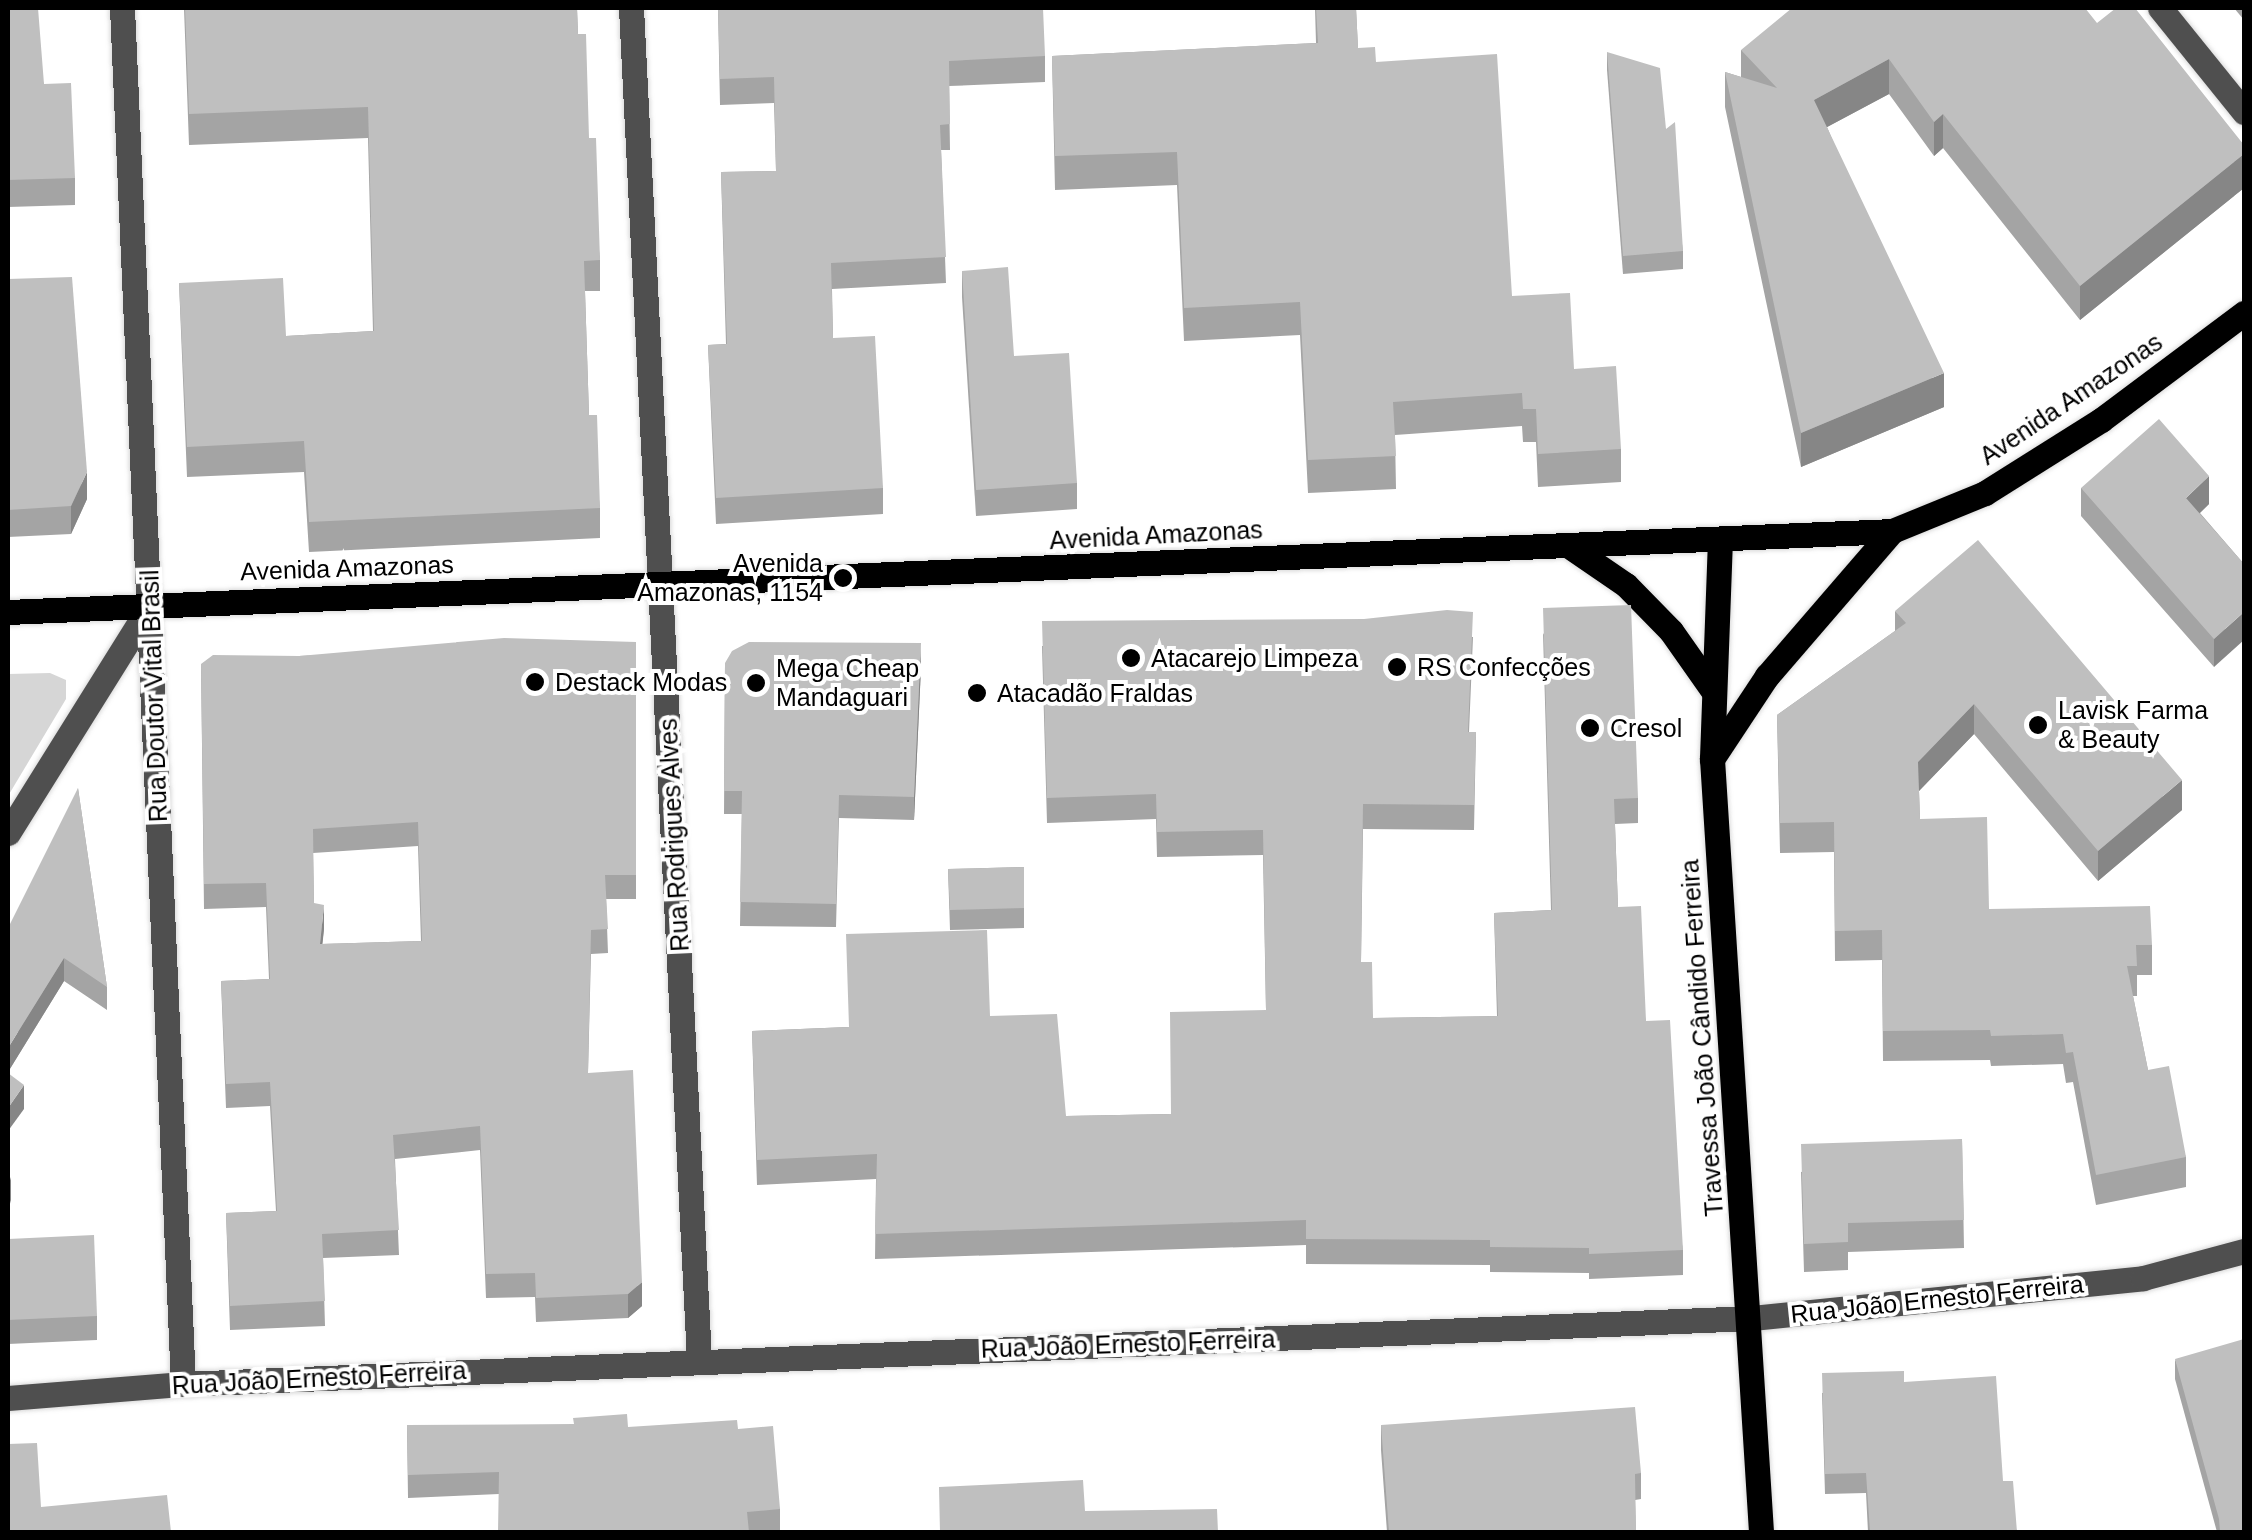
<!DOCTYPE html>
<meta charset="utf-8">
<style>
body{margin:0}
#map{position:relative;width:2252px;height:1540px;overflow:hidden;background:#fff;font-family:Arial,sans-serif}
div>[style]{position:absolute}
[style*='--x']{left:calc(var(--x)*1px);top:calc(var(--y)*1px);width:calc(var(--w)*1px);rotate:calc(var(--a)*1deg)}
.green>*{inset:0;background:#d6d6d6}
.roads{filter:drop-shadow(0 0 2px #dbdbdb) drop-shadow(0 0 2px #dbdbdb)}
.minor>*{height:25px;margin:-12.5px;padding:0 12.5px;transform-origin:12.5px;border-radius:12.5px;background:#4f4f4f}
.major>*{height:25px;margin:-12.5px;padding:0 12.5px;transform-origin:12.5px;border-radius:12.5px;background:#000}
.wall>*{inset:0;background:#a4a4a4}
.shaded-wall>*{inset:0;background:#868686}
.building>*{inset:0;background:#bfbfbf}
.dots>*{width:28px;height:28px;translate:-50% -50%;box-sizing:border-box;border:5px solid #fff;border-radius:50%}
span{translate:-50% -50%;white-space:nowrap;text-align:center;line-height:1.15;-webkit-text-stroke:8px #fff;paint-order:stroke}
.street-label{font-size:25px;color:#000}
.poi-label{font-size:25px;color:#000}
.right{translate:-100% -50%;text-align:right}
.left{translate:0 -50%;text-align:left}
.frame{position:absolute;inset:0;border:10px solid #000;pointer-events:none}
</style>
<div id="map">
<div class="green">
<div style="clip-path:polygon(50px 673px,66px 680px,66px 699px,8px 796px,8px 674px)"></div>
</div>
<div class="roads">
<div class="minor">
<div style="--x:122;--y:8;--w:1377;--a:87.46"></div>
<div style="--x:631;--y:8;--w:1356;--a:87.12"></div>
<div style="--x:2160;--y:8;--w:134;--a:51.1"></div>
<div style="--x:8;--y:833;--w:268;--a:-58"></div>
<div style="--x:8;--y:1398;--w:176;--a:-4.6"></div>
<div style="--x:183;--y:1384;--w:1570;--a:-2.41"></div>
<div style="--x:1752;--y:1318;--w:393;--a:-5.8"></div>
<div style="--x:2143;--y:1278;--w:105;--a:-15"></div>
</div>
<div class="major">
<div style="--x:1720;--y:539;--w:220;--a:92.1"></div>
<div style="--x:1712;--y:759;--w:775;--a:86.37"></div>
<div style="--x:1569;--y:546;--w:69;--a:34.4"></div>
<div style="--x:1626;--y:585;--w:64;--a:45.6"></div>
<div style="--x:1671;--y:631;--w:70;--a:54.9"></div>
<div style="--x:8;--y:612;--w:1886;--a:-2.46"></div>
<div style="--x:1892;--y:531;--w:100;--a:-22.2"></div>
<div style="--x:1985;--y:493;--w:137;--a:-32.2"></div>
<div style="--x:2101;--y:420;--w:179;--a:-36.8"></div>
<div style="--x:1712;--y:759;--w:100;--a:-56.5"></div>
<div style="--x:1767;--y:676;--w:191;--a:-49.2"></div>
</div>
</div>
<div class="wall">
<div style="clip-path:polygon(8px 8px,44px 84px,75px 178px,75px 205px,8px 207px)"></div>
<div style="clip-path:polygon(184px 8px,577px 8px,578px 34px,600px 260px,600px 291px,585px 291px,589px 415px,600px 508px,600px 538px,309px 552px,304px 472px,187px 477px,179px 283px,286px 336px,373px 331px,368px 138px,189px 145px)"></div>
<div style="clip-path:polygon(718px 8px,1045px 56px,1045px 82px,949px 86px,950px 150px,941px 150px,946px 283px,832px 289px,833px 338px,883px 488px,883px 514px,716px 524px,708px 345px,726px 344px,721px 172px,776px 171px,774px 103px,720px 105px)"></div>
<div style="clip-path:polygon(1315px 8px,1356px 8px,1358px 48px,1376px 62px,1512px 296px,1574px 369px,1621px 449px,1621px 482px,1538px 487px,1536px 442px,1523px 442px,1522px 426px,1395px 435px,1396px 489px,1308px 493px,1300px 335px,1184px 341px,1177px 185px,1055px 190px,1052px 56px,1316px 43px)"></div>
<div style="clip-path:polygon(2234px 8px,2244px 8px,2244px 20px)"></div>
<div style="clip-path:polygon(2097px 23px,2244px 145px,2244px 188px,2080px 320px,1943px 148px,1934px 156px,1889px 94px,1827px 127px,1944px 407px,1801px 467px,1725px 107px,1725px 72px,1741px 77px,1741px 50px)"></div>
<div style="clip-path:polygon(1607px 52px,1666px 129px,1683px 251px,1683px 269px,1623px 274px,1607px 70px)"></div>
<div style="clip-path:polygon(962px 271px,1014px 356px,1077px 483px,1077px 509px,976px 516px,962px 297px)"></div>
<div style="clip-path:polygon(8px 279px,87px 499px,71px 534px,8px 537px)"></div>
<div style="clip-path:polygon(2081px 488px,2209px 504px,2200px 513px,2244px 564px,2214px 667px,2081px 516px)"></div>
<div style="clip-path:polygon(1895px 611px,2182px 810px,2098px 881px,1974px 734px,1919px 791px,1920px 819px,1989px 909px,2152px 945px,2152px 975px,2137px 975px,2137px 996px,2133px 996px,2148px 1070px,2186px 1157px,2186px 1187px,2096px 1205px,2073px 1082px,2066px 1083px,2063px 1064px,1991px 1066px,1990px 1060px,1883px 1061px,1882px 960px,1835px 961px,1834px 852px,1780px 853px,1777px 715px,1895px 631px)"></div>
<div style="clip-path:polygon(1543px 633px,1638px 798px,1638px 823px,1615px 824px,1618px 907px,1646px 1021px,1683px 1250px,1683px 1275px,1589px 1279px,1589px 1273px,1490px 1272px,1490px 1265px,1306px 1264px,1306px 1245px,875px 1259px,876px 1179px,757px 1185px,752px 1031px,848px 1027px,990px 1016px,1066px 1116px,1171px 1114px,1266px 1010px,1263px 855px,1157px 857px,1156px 819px,1047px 823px,1042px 646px,1473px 637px,1469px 732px,1476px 732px,1474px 830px,1363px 829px,1361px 962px,1373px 1018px,1497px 1016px,1494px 913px,1551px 910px)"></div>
<div style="clip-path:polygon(evenodd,636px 642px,636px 899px,606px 899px,608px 953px,591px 954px,588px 1073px,642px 1306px,628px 1318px,536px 1322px,535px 1297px,486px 1298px,480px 1150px,395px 1159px,399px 1255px,323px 1258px,325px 1326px,230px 1330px,226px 1213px,276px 1211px,270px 1106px,226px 1108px,221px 981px,269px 979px,266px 907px,204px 909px,201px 664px,299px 656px,636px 642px,418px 846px,421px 941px,322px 944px,324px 929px,314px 903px,313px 853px,418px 846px)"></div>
<div style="clip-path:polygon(725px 663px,921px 667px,914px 820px,839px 818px,836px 927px,740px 926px,742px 814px,724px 814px)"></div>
<div style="clip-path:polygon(78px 788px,107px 987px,107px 1010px,64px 981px,8px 1072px)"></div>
<div style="clip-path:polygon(1024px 867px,1024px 928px,950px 930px,948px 869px)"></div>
<div style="clip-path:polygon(1962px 1139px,1964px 1248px,1848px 1252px,1848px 1270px,1804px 1272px,1801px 1172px)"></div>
<div style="clip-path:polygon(8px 1239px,97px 1316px,97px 1340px,8px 1344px)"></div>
<div style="clip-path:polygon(2175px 1359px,2244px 1532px,2217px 1532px,2175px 1379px)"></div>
<div style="clip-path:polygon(1904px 1382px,2003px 1481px,2017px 1532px,1868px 1532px,1866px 1493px,1825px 1494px,1822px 1393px)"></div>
<div style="clip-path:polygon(407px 1425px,738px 1429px,780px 1509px,780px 1532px,499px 1532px,499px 1494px,408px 1498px)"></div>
<div style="clip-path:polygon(1381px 1425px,1641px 1473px,1641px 1499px,1635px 1500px,1636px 1532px,1387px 1532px,1381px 1450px)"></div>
</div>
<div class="shaded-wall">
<div style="clip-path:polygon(1889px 59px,1889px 94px,1814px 134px,1814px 100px)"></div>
<div style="clip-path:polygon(1943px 114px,1943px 148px,1934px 156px,1934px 122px)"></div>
<div style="clip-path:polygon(2244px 154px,2244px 188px,2080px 320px,2080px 286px)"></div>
<div style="clip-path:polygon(1944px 373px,1944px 407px,1801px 467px,1801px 433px)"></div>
<div style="clip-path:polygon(87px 472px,87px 499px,71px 534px,71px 506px)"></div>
<div style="clip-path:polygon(2209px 476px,2209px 504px,2186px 526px,2186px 498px)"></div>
<div style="clip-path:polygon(2244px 612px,2244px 640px,2214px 667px,2214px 639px)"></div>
<div style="clip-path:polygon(921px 643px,921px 667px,914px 820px,914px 797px)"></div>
<div style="clip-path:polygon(1974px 704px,1974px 734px,1918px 792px,1918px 762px)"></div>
<div style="clip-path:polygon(2182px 780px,2182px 810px,2098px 881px,2098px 851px)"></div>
<div style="clip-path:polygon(324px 905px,324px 929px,320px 968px,320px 944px)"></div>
<div style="clip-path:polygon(64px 958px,64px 981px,8px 1072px,8px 1048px)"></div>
<div style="clip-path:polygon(24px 1085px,24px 1109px,8px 1131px,8px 1108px)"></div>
<div style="clip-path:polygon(11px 1177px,11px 1200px,8px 1211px,8px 1187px)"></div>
<div style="clip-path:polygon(642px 1282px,642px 1306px,628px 1318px,628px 1294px)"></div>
</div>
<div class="building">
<div style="clip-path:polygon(8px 8px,38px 8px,44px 84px,71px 83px,75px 178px,8px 180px)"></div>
<div style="clip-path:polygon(185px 8px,577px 8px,578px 34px,586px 34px,589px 138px,596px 138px,600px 260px,584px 261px,589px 415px,597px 415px,600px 508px,309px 522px,304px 441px,187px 447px,179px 283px,283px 278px,286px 336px,374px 331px,368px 107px,189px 114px)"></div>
<div style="clip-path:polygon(718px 8px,1043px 8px,1045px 56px,949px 61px,950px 124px,940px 125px,946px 257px,831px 263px,833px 338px,875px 336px,883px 488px,716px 498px,708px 345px,727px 344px,721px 172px,776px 171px,774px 77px,720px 79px)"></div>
<div style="clip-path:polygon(1316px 8px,1356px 8px,1358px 48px,1375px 47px,1376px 62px,1497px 54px,1512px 296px,1570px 293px,1574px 369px,1616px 366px,1621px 449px,1538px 454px,1536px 409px,1523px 409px,1522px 393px,1393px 402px,1396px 456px,1308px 460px,1300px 302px,1184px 308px,1177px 152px,1055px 156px,1052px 56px,1318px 43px)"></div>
<div style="clip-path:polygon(1792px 8px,2085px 8px,2097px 23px,2116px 8px,2135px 8px,2244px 145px,2244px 154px,2080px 286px,1943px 114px,1934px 122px,1889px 59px,1814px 100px,1944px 373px,1801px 433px,1725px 72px,1777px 88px,1741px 50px)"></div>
<div style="clip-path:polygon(1607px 52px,1660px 68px,1666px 129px,1675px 122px,1683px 251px,1623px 256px)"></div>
<div style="clip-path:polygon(1008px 267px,1014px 356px,1069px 353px,1077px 483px,976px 490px,962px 271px)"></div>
<div style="clip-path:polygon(72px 277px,87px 472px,71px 506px,8px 510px,8px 279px)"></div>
<div style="clip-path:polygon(2159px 419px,2209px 476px,2186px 498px,2244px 564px,2244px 612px,2214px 639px,2081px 488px)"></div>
<div style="clip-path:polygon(1978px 540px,2182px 780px,2098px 851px,1974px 704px,1918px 762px,1920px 819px,1987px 817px,1989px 909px,2150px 906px,2152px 945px,2136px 945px,2137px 966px,2127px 966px,2148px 1070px,2169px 1066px,2186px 1157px,2096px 1175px,2073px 1052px,2066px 1053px,2063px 1034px,1991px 1036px,1990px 1030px,1883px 1031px,1882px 930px,1835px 931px,1834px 822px,1780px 823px,1777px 715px,1906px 623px,1895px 611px)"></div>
<div style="clip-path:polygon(1631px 605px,1638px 798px,1614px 799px,1618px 907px,1641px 906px,1646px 1021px,1670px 1020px,1683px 1250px,1589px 1254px,1589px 1248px,1490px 1247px,1490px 1240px,1306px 1239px,1306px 1220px,875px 1234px,877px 1154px,757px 1160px,752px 1031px,849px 1027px,846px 934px,987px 930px,990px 1016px,1057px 1014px,1066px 1116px,1171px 1114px,1170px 1012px,1266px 1010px,1263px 830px,1157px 832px,1156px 794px,1047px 798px,1042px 621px,1364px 619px,1447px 610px,1473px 612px,1468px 732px,1476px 732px,1474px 805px,1363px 804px,1361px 962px,1372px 962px,1373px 1018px,1498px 1016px,1494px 913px,1552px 910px,1543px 608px)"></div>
<div style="clip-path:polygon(evenodd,504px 638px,636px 642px,636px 875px,605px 875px,608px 929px,591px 930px,588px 1073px,633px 1070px,642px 1282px,628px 1294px,536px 1298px,535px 1273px,486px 1274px,480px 1126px,393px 1135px,399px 1230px,322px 1234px,325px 1301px,230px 1306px,226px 1213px,277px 1211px,270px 1082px,226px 1084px,221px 981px,270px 979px,266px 883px,204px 884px,201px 664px,213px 655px,299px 656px,504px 638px,418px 822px,422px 941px,320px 944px,324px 905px,314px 903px,313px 829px,418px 822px)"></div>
<div style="clip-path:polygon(749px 642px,921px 643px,914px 797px,839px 795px,836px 904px,740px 902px,742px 791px,724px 791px,725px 663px,732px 651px)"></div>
<div style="clip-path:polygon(78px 788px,107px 987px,64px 958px,8px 1048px,8px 928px)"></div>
<div style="clip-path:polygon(1024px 867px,1024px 908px,950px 910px,948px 869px)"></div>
<div style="clip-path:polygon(8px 1073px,24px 1085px,8px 1108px)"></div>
<div style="clip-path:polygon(1962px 1139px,1964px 1220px,1848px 1223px,1848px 1242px,1804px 1244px,1801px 1144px)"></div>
<div style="clip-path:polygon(94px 1235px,97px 1316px,8px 1320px,8px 1239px)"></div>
<div style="clip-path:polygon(2244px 1339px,2244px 1532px,2220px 1532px,2219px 1519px,2175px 1359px)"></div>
<div style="clip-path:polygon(1904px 1371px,1904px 1382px,1996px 1376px,2003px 1481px,2013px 1481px,2017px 1532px,1870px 1532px,1866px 1473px,1825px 1474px,1822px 1373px)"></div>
<div style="clip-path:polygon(1635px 1407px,1641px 1473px,1635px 1474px,1636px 1532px,1389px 1532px,1381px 1425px)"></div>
<div style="clip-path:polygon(627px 1414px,628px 1427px,737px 1420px,738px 1429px,773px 1426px,780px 1509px,747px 1512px,749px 1532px,498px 1532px,499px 1472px,408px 1475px,407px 1425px,574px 1424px,573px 1418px)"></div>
<div style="clip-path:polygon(37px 1443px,41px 1507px,167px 1495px,171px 1532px,8px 1532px,8px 1444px)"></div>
<div style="clip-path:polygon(1083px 1480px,1085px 1511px,1217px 1509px,1218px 1532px,940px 1532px,939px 1487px)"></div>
</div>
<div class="dots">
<div style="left:843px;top:578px;background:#000"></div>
<div style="left:1131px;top:658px;background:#000"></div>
<div style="left:1397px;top:667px;background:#000"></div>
<div style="left:535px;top:682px;background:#000"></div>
<div style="left:756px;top:683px;background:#000"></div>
<div style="left:977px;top:693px;background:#000"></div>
<div style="left:2038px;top:725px;background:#000"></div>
<div style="left:1590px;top:728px;background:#000"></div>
</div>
<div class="street-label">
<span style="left:2071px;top:399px;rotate:-34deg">Avenida Amazonas</span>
<span style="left:1156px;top:535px;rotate:-3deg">Avenida Amazonas</span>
<span style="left:347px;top:568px;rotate:-2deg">Avenida Amazonas</span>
<span style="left:154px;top:696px;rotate:-92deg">Rua Doutor Vital Brasil</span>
<span style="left:674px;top:835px;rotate:-93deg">Rua Rodrigues Alves</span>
<span style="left:1702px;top:1038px;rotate:-94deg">Travessa João Cândido Ferreira</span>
<span style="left:1937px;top:1299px;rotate:-6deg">Rua João Ernesto Ferreira</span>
<span style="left:1128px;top:1344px;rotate:-2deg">Rua João Ernesto Ferreira</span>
<span style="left:319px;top:1378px;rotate:-3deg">Rua João Ernesto Ferreira</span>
</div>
<div class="poi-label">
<span class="right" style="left:823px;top:578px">Avenida<br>Amazonas, 1154</span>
<span class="left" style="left:1151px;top:658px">Atacarejo Limpeza</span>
<span class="left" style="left:1417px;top:667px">RS Confecções</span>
<span class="left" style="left:776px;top:683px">Mega Cheap<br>Mandaguari</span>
<span class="left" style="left:555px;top:682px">Destack Modas</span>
<span class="left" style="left:997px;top:693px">Atacadão Fraldas</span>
<span class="left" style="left:2058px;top:725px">Lavisk Farma<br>&amp; Beauty</span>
<span class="left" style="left:1610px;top:728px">Cresol</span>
</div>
<div class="frame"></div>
</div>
